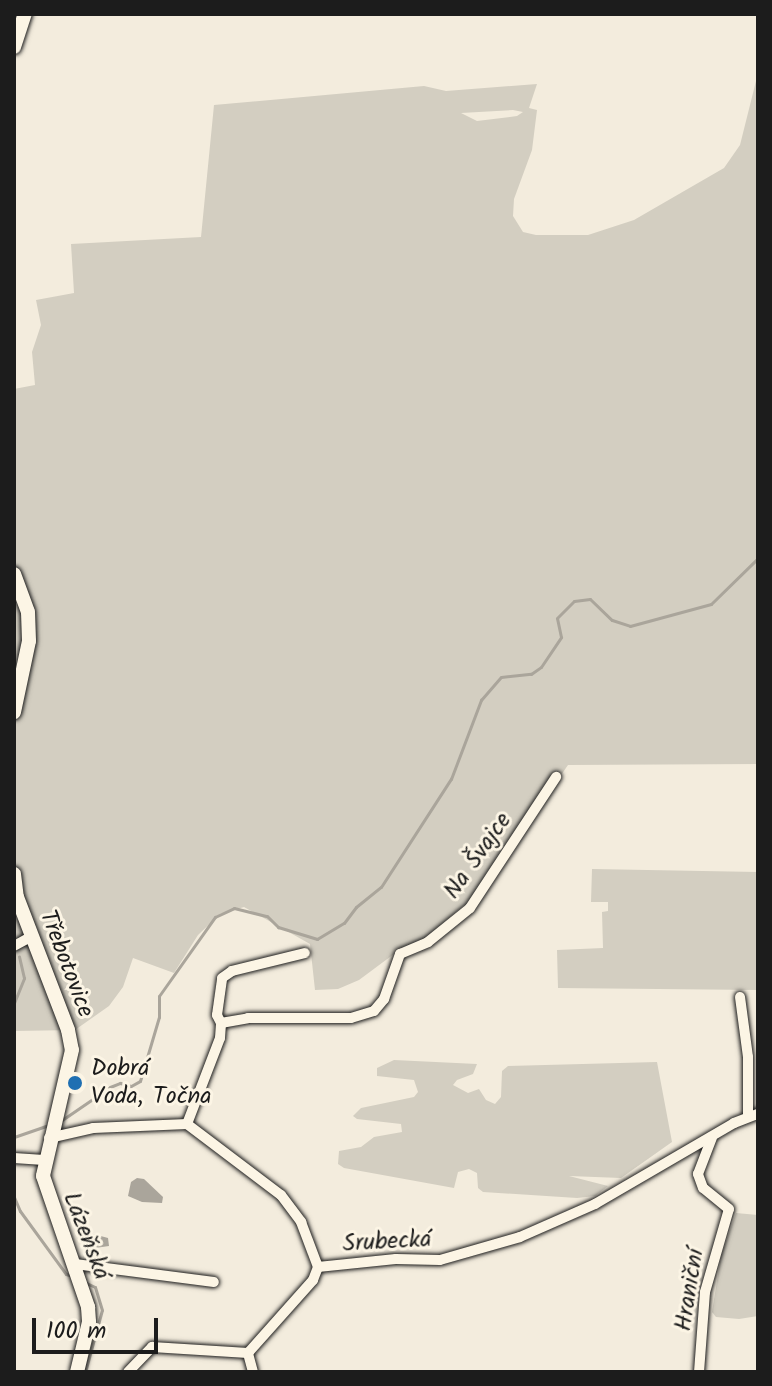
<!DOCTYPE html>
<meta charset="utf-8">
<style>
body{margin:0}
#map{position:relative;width:772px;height:1386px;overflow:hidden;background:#f3ecdd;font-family:Kalam,sans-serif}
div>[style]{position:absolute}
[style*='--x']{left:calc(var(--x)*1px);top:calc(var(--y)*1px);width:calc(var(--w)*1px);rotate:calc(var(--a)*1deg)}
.green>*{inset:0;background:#d3cec1}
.water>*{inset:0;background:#aaa59b}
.stream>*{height:3px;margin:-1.5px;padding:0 1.5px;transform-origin:1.5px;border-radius:1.5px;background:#aaa59b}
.roads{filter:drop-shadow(0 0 2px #1c1c1c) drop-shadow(0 0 2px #1c1c1c)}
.street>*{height:10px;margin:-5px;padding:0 5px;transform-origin:5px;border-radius:5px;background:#fcf5e5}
.secondary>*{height:14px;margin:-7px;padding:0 7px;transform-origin:7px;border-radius:7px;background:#fcf5e5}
.dots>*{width:22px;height:22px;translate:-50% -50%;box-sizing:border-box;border:4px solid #fcf5e5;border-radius:50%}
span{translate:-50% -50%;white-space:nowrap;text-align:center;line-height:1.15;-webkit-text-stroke:6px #fcf5e5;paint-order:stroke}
.street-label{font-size:24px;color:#1c1c1c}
.poi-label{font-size:24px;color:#1c1c1c}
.left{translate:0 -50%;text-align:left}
.frame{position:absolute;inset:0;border:16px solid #1c1c1c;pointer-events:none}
.scale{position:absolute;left:32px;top:1318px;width:126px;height:36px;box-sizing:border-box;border:4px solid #1c1c1c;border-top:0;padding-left:10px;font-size:24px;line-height:28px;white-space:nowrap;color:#1c1c1c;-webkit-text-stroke:6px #fcf5e5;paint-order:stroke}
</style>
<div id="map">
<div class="green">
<div style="clip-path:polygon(evenodd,758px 73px,758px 764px,568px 765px,482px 890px,420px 942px,398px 951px,359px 980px,338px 989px,315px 990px,310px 944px,244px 907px,220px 914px,198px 935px,174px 973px,133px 958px,123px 987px,109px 1006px,75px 1030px,14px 1031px,14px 389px,35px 385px,32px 352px,41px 325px,36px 300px,74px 293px,71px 244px,201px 237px,214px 105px,424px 86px,446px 91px,537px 84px,529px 108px,537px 110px,532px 150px,514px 199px,513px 216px,523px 232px,536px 235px,588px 235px,634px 220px,724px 168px,740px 145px,758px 73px,513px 110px,523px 112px,517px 116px,477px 121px,461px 113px,513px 110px)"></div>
<div style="clip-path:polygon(592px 869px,758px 872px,758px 990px,558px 988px,557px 950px,603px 948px,602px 912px,608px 911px,608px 902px,591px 902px)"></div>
<div style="clip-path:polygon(394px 1060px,477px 1064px,473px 1074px,457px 1080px,453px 1085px,468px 1093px,479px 1089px,486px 1100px,495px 1104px,501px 1097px,502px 1071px,508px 1066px,657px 1062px,672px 1142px,621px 1178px,569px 1176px,608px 1186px,595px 1196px,577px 1198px,483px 1192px,478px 1188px,477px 1173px,469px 1169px,458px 1172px,454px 1188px,344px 1168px,338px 1164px,339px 1151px,361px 1147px,374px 1137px,402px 1132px,401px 1124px,357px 1119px,353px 1116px,361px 1108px,414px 1097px,418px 1092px,414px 1080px,377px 1076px,377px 1068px)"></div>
<div style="clip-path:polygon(736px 1213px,758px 1215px,758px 1316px,739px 1319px,716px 1317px,712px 1312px,721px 1256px)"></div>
</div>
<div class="water">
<div style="clip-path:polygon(137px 1178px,144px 1179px,163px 1197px,162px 1203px,142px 1202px,128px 1196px,131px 1182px)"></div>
<div style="clip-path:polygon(82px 1231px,108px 1238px,109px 1246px,88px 1249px)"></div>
</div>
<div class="stream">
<div style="--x:14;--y:1003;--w:27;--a:-68"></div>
<div style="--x:24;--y:978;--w:22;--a:-103"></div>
<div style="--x:62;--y:1120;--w:58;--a:-34.5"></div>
<div style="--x:110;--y:1087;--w:11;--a:-22"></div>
<div style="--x:120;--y:1083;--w:11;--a:15"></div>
<div style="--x:131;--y:1086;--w:10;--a:-29"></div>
<div style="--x:140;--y:1081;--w:67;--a:-73.5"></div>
<div style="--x:159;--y:1017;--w:21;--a:-90"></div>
<div style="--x:159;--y:996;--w:97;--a:-54.7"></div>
<div style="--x:215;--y:917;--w:21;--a:-25"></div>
<div style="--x:234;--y:908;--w:34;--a:14"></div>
<div style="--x:267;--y:916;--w:16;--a:45"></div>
<div style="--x:278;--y:927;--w:41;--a:17.1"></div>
<div style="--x:317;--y:939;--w:31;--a:-31"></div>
<div style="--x:344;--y:923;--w:20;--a:-53"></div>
<div style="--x:356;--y:907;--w:32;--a:-39"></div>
<div style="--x:381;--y:887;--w:129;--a:-57.1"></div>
<div style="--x:451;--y:779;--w:85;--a:-69.2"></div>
<div style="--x:481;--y:700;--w:30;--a:-49"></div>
<div style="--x:501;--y:677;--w:30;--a:-6"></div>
<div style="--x:531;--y:674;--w:12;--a:-35"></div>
<div style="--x:541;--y:667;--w:36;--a:-56"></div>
<div style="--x:561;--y:637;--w:19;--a:-102"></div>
<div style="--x:557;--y:618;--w:24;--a:-45"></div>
<div style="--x:574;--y:601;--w:16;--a:-7"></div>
<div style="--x:590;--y:599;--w:30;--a:44"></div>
<div style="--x:612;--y:620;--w:19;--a:18"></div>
<div style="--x:630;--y:626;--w:84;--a:-15.2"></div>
<div style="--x:711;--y:604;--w:66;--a:-44.4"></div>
<div style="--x:14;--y:1137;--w:36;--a:-19"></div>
<div style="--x:14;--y:1197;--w:15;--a:67"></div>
<div style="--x:20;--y:1211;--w:78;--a:53.9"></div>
<div style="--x:66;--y:1274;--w:6;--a:18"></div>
<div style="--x:85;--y:1372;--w:64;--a:-74.7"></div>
<div style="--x:102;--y:1310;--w:24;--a:-107"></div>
<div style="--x:95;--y:1287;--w:10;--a:-156"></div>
</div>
<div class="roads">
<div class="street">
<div style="--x:14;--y:946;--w:18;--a:-29"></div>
<div style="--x:740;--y:997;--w:61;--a:82.4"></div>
<div style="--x:748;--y:1057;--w:60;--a:90"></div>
<div style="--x:221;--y:1023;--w:27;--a:-10"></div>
<div style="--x:248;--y:1018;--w:103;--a:0"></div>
<div style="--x:351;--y:1018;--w:24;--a:-17"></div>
<div style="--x:374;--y:1011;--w:16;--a:-50"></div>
<div style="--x:384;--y:999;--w:48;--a:-70.4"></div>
<div style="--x:400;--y:954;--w:30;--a:-23"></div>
<div style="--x:428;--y:942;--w:54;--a:-39"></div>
<div style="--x:470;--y:908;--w:157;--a:-56.7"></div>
<div style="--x:187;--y:1124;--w:92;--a:-69"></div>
<div style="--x:220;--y:1038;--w:15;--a:-86"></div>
<div style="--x:221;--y:1023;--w:9;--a:-117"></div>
<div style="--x:217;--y:1015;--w:37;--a:-82"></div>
<div style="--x:222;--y:978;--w:12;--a:-35"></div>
<div style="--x:232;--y:971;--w:75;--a:-13.9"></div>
<div style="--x:49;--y:1138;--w:45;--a:-12.8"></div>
<div style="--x:93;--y:1128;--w:94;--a:-2.4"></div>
<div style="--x:187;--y:1124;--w:118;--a:37.1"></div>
<div style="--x:281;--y:1195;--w:34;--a:53"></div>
<div style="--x:301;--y:1222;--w:48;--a:69.3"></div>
<div style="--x:14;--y:1158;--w:30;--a:4"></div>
<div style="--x:75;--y:1264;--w:140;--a:7.4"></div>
<div style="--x:318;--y:1267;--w:78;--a:-5.9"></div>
<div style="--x:396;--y:1259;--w:44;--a:1.3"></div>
<div style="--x:440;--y:1260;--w:83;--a:-16"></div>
<div style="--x:520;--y:1237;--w:82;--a:-23.7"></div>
<div style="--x:595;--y:1204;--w:161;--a:-30.2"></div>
<div style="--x:734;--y:1123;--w:26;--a:-21"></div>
<div style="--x:128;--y:1372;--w:35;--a:-46"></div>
<div style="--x:152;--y:1347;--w:96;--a:3.6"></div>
<div style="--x:253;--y:1372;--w:20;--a:-105"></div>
<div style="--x:248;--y:1353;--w:98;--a:-48.3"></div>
<div style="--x:313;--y:1280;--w:14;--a:-69"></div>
<div style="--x:699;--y:1372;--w:80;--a:-85.7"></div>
<div style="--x:705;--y:1292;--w:86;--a:-73.9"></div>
<div style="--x:729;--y:1209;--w:33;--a:-141"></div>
<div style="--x:703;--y:1188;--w:15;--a:-110"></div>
<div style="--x:698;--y:1174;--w:39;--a:-69"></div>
</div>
<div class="secondary">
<div style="--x:14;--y:47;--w:35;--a:-72"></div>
<div style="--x:14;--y:574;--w:40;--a:69.8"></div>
<div style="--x:28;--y:612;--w:29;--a:88"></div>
<div style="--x:29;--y:641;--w:73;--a:101.9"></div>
<div style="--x:14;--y:874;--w:23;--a:83"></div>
<div style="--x:17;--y:897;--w:142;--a:69"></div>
<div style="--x:68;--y:1030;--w:20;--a:79"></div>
<div style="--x:72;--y:1050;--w:129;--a:103"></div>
<div style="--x:43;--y:1176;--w:139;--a:71"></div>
<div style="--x:88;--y:1307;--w:15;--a:86"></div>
<div style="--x:89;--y:1322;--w:51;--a:103.5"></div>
</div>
</div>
<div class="dots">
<div style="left:75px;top:1083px;background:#1f6fb2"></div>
</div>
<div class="street-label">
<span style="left:478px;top:856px;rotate:-55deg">Na Švajce</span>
<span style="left:66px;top:964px;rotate:69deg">Třebotovice</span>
<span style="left:86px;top:1236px;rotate:69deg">Lázeňská</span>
<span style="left:387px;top:1242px;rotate:-3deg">Srubecká</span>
<span style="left:690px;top:1290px;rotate:-81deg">Hraniční</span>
</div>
<div class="poi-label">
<span class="left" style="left:91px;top:1083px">Dobrá<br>Voda, Točna</span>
</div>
<div class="frame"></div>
<div class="scale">100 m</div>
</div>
